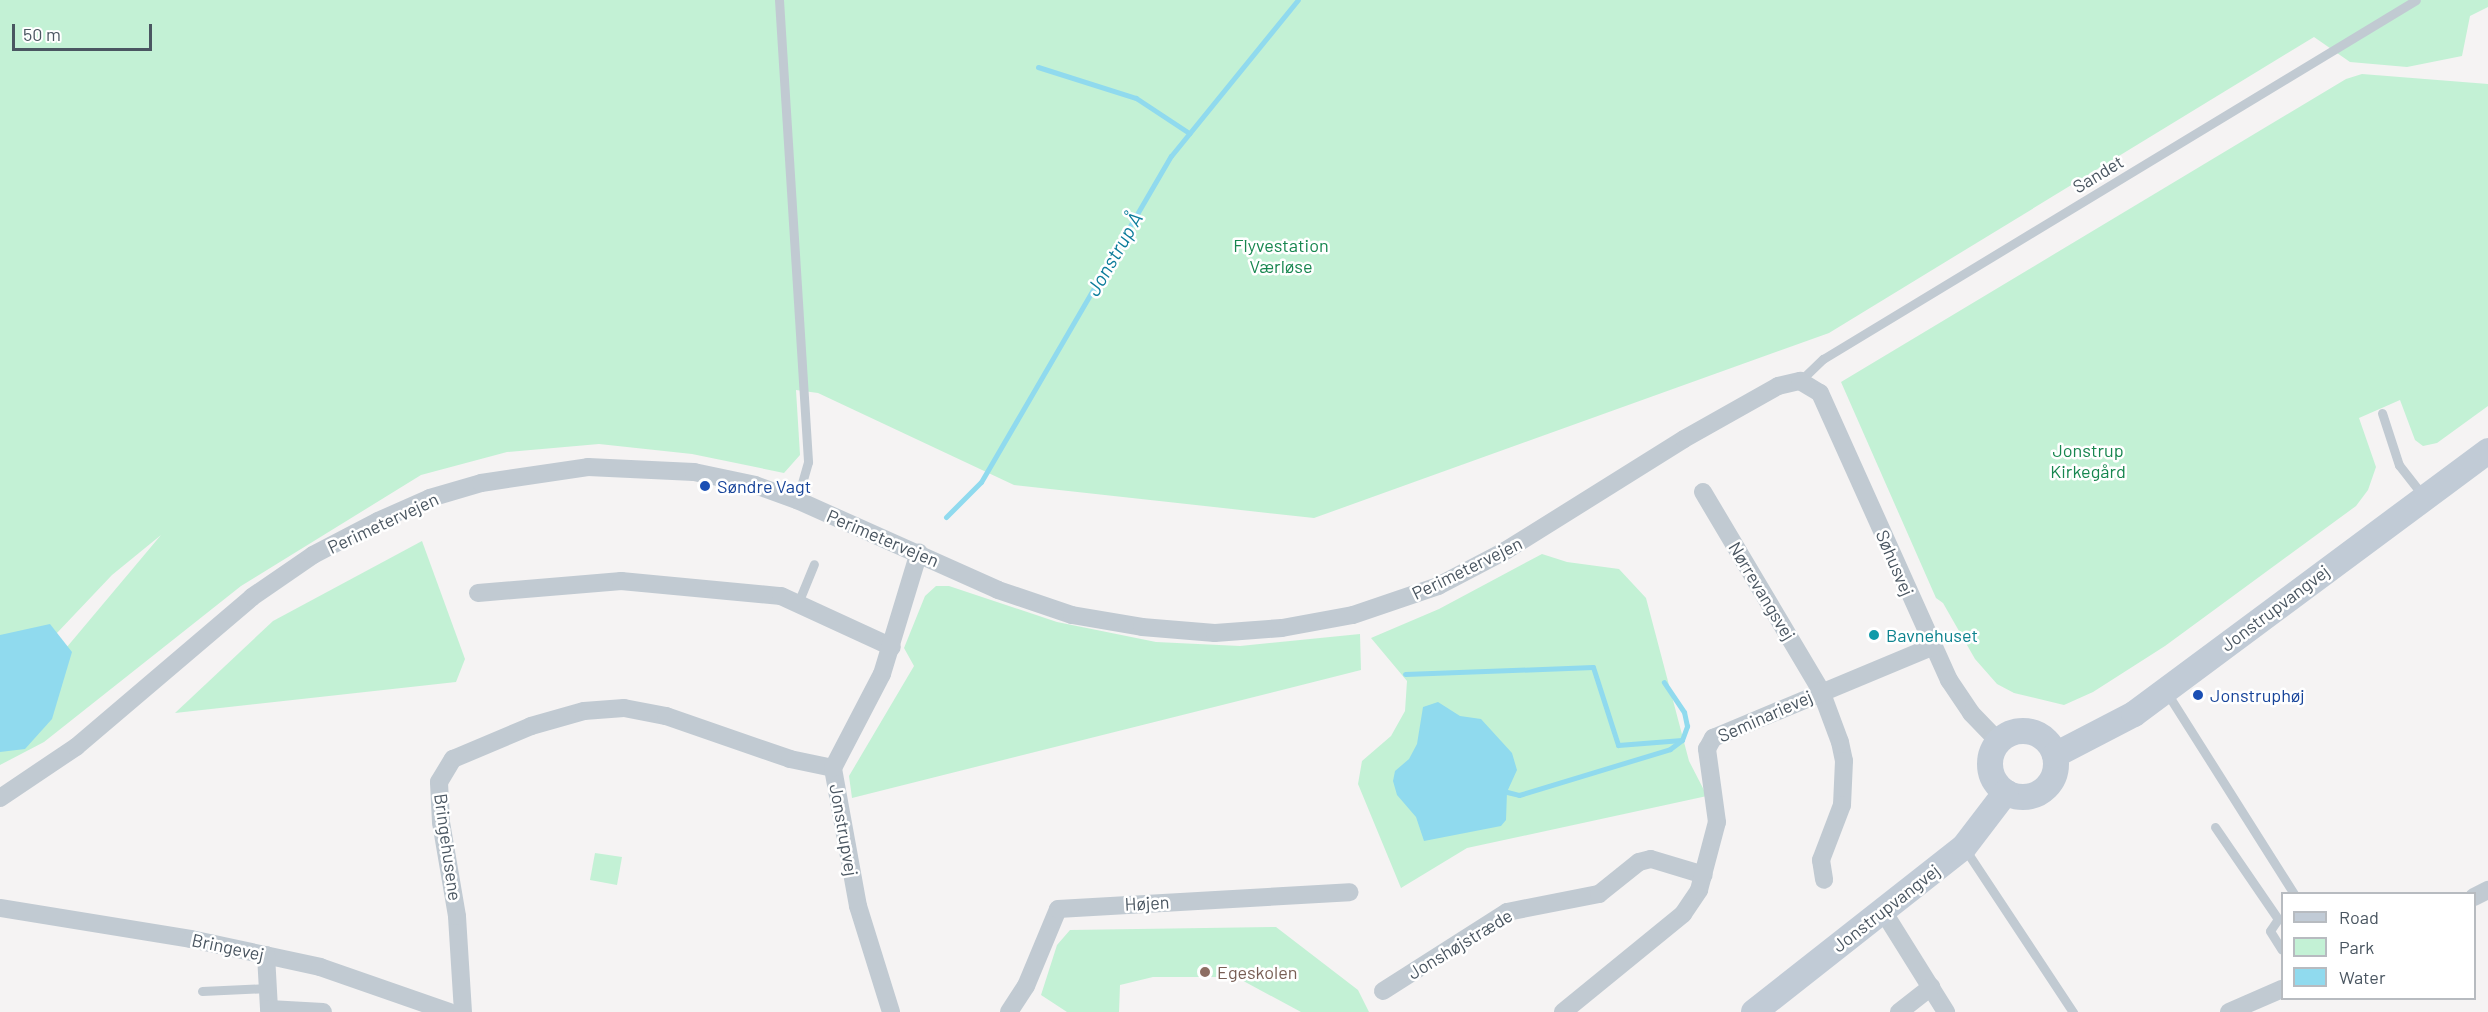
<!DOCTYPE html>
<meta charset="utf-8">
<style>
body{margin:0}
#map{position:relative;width:2488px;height:1012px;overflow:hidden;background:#f5f3f3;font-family:Barlow,sans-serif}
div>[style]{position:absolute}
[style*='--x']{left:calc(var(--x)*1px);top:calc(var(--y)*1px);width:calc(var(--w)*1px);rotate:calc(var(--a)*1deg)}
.green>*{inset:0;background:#c3f1d5}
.water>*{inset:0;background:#90daee}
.stream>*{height:5px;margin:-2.5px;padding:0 2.5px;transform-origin:2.5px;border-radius:2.5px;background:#90daee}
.lane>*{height:9px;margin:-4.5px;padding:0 4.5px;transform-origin:4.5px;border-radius:4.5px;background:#c1cad2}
.street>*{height:18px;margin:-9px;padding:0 9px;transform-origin:9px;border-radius:9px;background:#c1cad2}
.secondary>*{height:26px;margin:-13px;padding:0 13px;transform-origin:13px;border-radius:13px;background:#c1cbd6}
.secondary>.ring{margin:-13px;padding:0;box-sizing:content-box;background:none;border:26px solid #c1cbd6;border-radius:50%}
.dots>*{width:16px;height:16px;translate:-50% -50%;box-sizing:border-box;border:3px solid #fff;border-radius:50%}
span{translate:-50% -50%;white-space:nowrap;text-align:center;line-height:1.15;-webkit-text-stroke:5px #fff;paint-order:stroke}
.street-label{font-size:18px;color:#4a5661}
.park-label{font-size:18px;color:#17864f}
.transit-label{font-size:18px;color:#164399}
.left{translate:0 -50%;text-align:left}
.culture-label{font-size:18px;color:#0d838f}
.education-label{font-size:18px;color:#785e54}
.water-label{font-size:20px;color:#0c7c9b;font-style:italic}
.legend{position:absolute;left:2281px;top:892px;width:195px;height:108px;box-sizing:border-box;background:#fff;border:2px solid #b7bbc0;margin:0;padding:8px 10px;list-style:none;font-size:18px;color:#4a5661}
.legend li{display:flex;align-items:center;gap:12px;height:30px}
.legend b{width:30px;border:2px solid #b7bbc0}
.scale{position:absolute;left:12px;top:24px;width:140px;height:27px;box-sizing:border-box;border:3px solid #4a5661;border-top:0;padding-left:8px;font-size:18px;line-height:21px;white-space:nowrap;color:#4a5661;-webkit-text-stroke:4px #fff;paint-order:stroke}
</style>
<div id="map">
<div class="green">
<div style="clip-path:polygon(0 0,2488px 0,2488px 7px,2470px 16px,2462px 56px,2407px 67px,2350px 62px,2314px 37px,1829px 333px,1314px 518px,1014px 485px,818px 393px,796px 390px,800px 455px,784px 473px,692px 454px,599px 444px,507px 452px,421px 475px,241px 586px,44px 742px,0 765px,0 693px,30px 691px,161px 535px,112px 575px,0 693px)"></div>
<div style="clip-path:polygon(2362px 74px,2488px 84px,2488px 406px,2437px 443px,2423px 446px,2415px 440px,2400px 400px,2359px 418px,2376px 467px,2368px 490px,2356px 506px,2165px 646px,2093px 692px,2064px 705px,2014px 693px,1997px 684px,1975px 659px,1943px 603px,1936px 598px,1841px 382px,2346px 79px)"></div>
<div style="clip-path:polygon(422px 541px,465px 659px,456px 682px,175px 713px,273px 621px)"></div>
<div style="clip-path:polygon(1542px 554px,1567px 562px,1619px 569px,1646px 598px,1689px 761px,1707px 796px,1467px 848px,1401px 888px,1358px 784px,1362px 761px,1391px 736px,1405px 711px,1407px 681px,1371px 638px,1439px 609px)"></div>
<div style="clip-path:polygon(936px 586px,949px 586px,1057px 622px,1156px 642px,1240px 646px,1360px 634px,1361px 670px,852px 798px,849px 776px,914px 666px,904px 648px,925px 596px)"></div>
<div style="clip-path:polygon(595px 853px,622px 857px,617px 885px,590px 880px)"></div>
<div style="clip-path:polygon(1276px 927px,1358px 990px,1369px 1012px,1301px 1012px,1236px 977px,1153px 977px,1120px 985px,1119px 1012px,1067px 1012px,1041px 995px,1057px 945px,1070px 930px)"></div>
</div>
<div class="water">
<div style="clip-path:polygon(50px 624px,72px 652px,52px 719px,25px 749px,0 752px,0 635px)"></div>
<div style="clip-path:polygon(1438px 702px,1460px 716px,1481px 719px,1512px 753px,1517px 770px,1507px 792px,1506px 820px,1501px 826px,1424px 841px,1416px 817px,1397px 795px,1393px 781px,1395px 771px,1409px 759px,1417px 744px,1423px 707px)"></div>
</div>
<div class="stream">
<div style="--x:1038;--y:67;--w:103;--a:17.6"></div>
<div style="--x:1136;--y:98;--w:64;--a:33.4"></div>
<div style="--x:946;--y:517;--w:49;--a:-45"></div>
<div style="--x:981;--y:482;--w:377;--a:-59.8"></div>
<div style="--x:1171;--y:156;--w:201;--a:-50.9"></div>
<div style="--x:1405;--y:674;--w:188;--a:-2.1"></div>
<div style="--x:1593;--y:667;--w:82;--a:72.2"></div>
<div style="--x:1618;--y:745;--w:64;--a:-4.5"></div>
<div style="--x:1507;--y:792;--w:12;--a:14"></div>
<div style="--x:1519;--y:795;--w:158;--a:-16.9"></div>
<div style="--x:1670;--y:749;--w:15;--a:-37"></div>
<div style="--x:1682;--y:740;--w:15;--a:-70"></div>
<div style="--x:1687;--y:726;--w:14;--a:-102"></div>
<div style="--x:1684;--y:712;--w:36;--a:-124"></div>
</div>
<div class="lane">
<div style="--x:779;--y:0;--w:463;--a:86.4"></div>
<div style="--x:808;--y:462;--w:40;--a:106"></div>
<div style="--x:1800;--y:381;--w:32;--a:-44"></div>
<div style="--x:1823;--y:359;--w:693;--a:-31.19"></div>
<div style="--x:2382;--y:413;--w:55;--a:71.9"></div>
<div style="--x:2399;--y:465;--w:41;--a:52"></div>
<div style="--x:798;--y:603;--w:42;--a:-67.7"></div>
<div style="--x:2167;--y:693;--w:238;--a:57.7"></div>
<div style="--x:2215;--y:827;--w:112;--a:55.6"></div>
<div style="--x:2278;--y:919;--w:14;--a:124"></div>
<div style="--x:2270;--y:931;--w:22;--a:58"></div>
<div style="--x:1965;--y:849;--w:196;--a:56.5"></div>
<div style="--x:202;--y:991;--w:66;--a:-2.6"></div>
</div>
<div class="street">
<div style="--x:1703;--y:492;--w:231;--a:59.3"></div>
<div style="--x:1821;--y:691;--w:54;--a:69.6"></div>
<div style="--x:1840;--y:742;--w:19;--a:78"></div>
<div style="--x:1844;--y:761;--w:44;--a:92.6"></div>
<div style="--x:1842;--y:805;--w:59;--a:110.9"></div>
<div style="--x:1821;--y:860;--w:20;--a:81"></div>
<div style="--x:478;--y:593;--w:144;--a:-4.8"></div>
<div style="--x:621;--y:581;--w:161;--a:5.4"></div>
<div style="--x:781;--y:596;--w:122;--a:24.7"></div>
<div style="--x:0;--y:798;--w:92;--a:-33.9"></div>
<div style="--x:76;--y:747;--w:231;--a:-40.4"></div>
<div style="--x:252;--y:597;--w:74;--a:-34.5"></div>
<div style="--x:313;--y:555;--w:73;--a:-27.6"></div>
<div style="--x:378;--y:521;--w:57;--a:-23.9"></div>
<div style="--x:430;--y:498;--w:53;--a:-16.4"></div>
<div style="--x:481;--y:483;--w:108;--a:-8.5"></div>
<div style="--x:588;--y:467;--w:106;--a:2.7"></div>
<div style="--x:694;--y:472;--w:62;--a:12"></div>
<div style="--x:755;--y:485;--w:45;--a:19.7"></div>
<div style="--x:797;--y:500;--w:220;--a:24.1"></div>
<div style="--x:998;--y:590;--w:78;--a:18.7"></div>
<div style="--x:1072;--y:615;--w:71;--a:9.7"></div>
<div style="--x:1142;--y:627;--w:73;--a:4.7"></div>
<div style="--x:1215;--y:633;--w:67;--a:-4.3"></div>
<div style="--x:1282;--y:628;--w:72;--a:-10.4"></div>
<div style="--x:1353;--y:615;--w:90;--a:-18.8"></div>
<div style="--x:1438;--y:586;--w:76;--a:-27.6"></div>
<div style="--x:1505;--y:551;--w:211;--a:-32"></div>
<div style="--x:1684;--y:439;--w:108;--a:-29.4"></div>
<div style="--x:1778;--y:386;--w:23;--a:-13"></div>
<div style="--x:1800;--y:381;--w:23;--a:31"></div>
<div style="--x:1820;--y:393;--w:315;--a:65.8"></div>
<div style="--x:1949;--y:680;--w:40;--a:56"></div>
<div style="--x:1971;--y:713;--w:40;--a:46"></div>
<div style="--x:2474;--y:897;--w:16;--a:-27"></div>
<div style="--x:0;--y:908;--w:193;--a:9.2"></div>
<div style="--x:191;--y:939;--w:132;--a:12.2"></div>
<div style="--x:320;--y:967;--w:137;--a:19.2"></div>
<div style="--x:1883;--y:911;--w:119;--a:58"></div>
<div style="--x:266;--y:955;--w:54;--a:86.8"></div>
<div style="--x:269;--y:1009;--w:54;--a:3.2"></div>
<div style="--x:1383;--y:991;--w:147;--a:-32.5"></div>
<div style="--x:1507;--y:912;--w:94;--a:-11.1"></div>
<div style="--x:1599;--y:894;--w:51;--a:-38.7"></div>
<div style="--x:1639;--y:862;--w:12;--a:-14"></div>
<div style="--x:1651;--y:859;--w:55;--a:16.8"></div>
<div style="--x:463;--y:1012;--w:96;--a:-93.6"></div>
<div style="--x:457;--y:916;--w:95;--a:-99.7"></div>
<div style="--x:441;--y:822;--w:40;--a:-92.9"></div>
<div style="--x:439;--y:782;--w:27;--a:-59"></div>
<div style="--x:453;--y:759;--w:85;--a:-22.9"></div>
<div style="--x:531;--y:726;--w:55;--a:-15.8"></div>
<div style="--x:584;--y:711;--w:40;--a:-4.3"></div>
<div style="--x:624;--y:708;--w:43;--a:10.8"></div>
<div style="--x:666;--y:716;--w:131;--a:19.1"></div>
<div style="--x:790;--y:759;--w:44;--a:11.8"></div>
<div style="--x:891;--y:1012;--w:111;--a:-107.3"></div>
<div style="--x:858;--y:906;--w:140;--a:-100.3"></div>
<div style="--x:833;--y:768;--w:106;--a:-62.5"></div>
<div style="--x:882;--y:674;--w:127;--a:-73.1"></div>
<div style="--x:1009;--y:1012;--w:31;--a:-57"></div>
<div style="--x:1026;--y:986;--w:83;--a:-67.4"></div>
<div style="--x:1058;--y:909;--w:292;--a:-3.3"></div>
<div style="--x:1563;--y:1012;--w:155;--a:-39.2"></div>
<div style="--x:1683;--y:914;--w:29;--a:-56"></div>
<div style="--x:1699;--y:890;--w:70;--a:-75.2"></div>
<div style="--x:1717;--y:822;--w:74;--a:-97.8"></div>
<div style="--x:1707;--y:749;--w:13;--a:-61"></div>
<div style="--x:1713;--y:738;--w:237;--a:-22.6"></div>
<div style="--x:1899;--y:1012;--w:41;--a:-38"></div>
<div style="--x:2229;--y:1012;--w:58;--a:-23.5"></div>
</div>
<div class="secondary">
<div class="ring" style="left:1990px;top:731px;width:40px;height:40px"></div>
<div style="--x:2055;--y:755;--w:89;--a:-27.4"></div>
<div style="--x:2134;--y:714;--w:441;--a:-36.6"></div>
<div style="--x:1754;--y:1012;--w:267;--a:-38.2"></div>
<div style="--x:1964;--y:847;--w:69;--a:-52.6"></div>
</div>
<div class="dots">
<div style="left:705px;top:486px;background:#1a4fb4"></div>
<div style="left:1874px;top:635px;background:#0f9aa8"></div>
<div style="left:2198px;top:695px;background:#1a4fb4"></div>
<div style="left:1205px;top:972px;background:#8d6e63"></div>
</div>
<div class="street-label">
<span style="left:2098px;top:174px;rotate:-31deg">Sandet</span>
<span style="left:383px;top:523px;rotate:-25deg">Perimetervejen</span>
<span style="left:883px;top:538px;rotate:23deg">Perimetervejen</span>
<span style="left:1895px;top:563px;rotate:67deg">Søhusvej</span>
<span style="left:1467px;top:568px;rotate:-26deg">Perimetervejen</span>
<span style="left:1762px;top:591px;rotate:59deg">Nørrevangsvej</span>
<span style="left:2275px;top:608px;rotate:-37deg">Jonstrupvangvej</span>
<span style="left:1765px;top:716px;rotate:-24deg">Seminarievej</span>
<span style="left:844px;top:830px;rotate:80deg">Jonstrupvej</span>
<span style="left:448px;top:847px;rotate:82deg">Bringehusene</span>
<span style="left:1147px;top:903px;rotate:-3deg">Højen</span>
<span style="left:1886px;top:908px;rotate:-38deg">Jonstrupvangvej</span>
<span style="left:1460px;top:944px;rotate:-31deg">Jonshøjstræde</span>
<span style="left:228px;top:947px;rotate:12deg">Bringevej</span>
</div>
<div class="park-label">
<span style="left:1281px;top:256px">Flyvestation<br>Værløse</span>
<span style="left:2088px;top:461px">Jonstrup<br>Kirkegård</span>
</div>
<div class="transit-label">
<span class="left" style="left:717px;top:486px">Søndre Vagt</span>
<span class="left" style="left:2210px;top:695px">Jonstruphøj</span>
</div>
<div class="culture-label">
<span class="left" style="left:1886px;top:635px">Bavnehuset</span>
</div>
<div class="education-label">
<span class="left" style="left:1217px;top:972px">Egeskolen</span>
</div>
<div class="water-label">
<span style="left:1114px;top:254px;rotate:-60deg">Jonstrup Å</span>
</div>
<ul class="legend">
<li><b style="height:8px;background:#c1cbd6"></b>Road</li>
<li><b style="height:16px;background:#c3f1d5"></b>Park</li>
<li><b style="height:16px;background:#90daee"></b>Water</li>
</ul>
<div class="scale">50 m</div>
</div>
